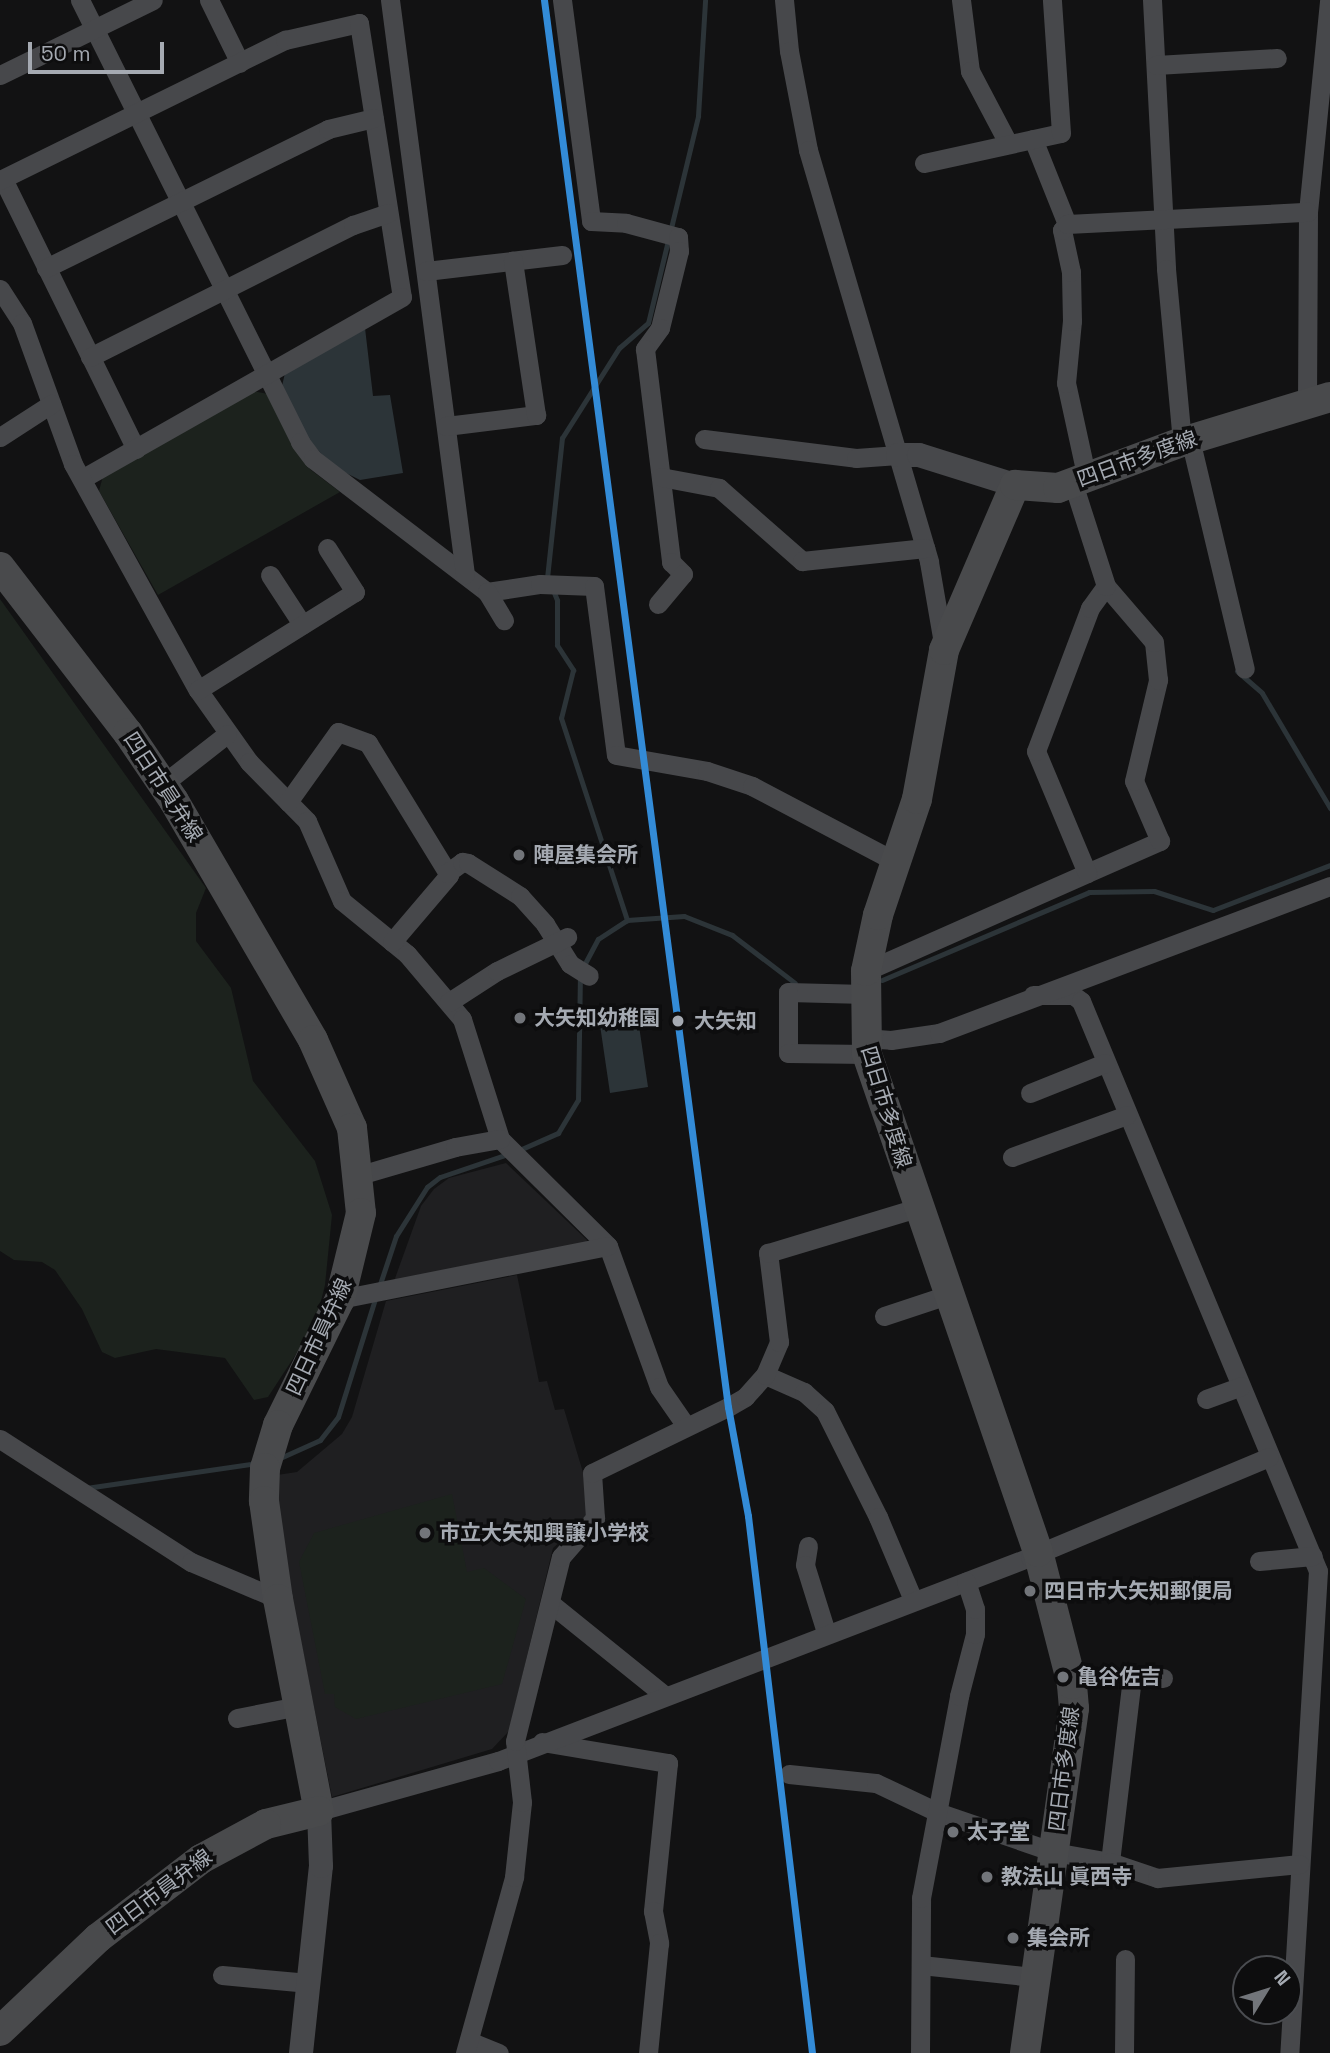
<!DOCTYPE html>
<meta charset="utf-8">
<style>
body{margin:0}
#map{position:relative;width:1330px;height:2053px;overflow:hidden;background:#121213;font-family:"Space Grotesk","Noto Sans JP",sans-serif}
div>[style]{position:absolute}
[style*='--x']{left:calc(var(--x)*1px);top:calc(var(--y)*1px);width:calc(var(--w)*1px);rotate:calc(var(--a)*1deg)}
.built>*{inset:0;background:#1f1f21}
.green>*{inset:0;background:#1c221d}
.water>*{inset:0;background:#2c3438}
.stream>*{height:5px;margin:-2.5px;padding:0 2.5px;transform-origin:2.5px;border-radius:2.5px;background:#2c3438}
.minor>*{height:19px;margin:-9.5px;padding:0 9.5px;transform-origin:9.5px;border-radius:9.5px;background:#47484b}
.tertiary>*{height:24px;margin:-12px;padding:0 12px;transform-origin:12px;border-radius:12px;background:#47484b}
.primary>*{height:30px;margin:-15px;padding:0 15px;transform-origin:15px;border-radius:15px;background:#494a4c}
.rail-1>*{height:7px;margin:-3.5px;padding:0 3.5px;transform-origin:3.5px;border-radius:3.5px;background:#338bd7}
.dots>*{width:19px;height:19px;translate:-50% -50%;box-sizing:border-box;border:4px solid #0d0d0e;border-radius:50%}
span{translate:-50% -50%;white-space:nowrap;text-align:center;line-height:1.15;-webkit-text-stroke:7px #0d0d0e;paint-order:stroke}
.street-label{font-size:21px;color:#a5aab2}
.poi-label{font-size:21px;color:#a5aab2;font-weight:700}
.left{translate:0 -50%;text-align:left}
.stop-label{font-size:21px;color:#a5aab2;font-weight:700}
.north{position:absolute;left:1232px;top:1955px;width:70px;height:70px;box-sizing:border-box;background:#0d0d0e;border:2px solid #4a4c50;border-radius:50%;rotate:52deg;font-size:19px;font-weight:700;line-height:28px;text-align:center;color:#a5aab2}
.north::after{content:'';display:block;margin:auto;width:24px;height:32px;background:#72757a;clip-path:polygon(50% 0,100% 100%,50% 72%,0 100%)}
.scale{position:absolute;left:28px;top:42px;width:136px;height:32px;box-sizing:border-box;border:4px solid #a5aab2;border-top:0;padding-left:9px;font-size:21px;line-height:24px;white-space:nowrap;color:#a5aab2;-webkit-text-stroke:5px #0d0d0e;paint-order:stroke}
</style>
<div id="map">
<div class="built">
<div style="clip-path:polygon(506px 1163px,587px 1240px,584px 1249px,393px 1284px,421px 1206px,434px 1189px,449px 1178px)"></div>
<div style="clip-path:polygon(517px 1275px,539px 1382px,547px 1381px,555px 1410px,564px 1409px,585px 1479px,587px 1518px,553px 1548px,509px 1731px,492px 1749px,332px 1797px,274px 1508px,277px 1475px,297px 1472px,342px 1434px,352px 1417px,386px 1301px)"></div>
</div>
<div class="green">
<div style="clip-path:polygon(253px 391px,268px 394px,295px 450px,311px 470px,340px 492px,158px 595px,99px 491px,103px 476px)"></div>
<div style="clip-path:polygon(0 599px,206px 888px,196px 913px,196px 941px,231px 988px,253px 1081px,315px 1161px,332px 1215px,325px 1285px,315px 1325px,268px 1397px,254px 1400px,225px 1358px,156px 1349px,115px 1358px,102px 1352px,82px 1309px,55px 1270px,42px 1262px,14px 1260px,0 1251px)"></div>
<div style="clip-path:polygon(452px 1494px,467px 1572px,484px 1568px,526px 1599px,502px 1684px,356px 1719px,335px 1707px,334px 1694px,325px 1694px,299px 1562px,314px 1533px)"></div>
</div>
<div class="water">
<div style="clip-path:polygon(365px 328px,373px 396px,390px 395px,403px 473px,360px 480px,332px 466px,308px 439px,282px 386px,285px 373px)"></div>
<div style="clip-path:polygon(638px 1019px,648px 1087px,610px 1093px,600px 1025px)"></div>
</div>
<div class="stream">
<div style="--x:547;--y:578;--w:141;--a:-83.9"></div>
<div style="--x:562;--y:438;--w:107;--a:-57.7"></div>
<div style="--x:619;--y:348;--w:38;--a:-41"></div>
<div style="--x:648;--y:323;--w:213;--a:-76.4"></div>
<div style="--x:698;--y:116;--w:116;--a:-86.5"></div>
<div style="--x:553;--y:590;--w:11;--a:68"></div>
<div style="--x:557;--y:600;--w:45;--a:90"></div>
<div style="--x:557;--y:645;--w:30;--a:57"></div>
<div style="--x:573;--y:670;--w:49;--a:104"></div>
<div style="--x:561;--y:718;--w:213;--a:71.9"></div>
<div style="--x:1237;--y:671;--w:33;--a:41"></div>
<div style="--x:1262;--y:693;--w:134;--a:59.4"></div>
<div style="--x:583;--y:967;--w:32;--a:-62"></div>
<div style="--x:598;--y:939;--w:35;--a:-33"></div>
<div style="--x:627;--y:920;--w:57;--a:-4"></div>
<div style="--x:684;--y:916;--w:52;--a:21.6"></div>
<div style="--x:732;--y:935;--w:79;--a:37.3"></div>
<div style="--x:882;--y:980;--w:225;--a:-23"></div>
<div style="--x:1089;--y:892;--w:65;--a:-0.9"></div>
<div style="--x:1154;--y:891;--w:62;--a:17.9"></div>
<div style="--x:1213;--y:910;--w:125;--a:-21"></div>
<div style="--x:517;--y:1151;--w:45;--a:-23.7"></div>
<div style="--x:558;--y:1133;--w:39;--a:-59"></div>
<div style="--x:578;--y:1100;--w:124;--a:-89.1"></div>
<div style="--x:379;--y:1287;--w:54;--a:-71.6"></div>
<div style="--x:396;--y:1236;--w:58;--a:-57.7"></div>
<div style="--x:427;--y:1187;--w:16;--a:-38"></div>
<div style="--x:440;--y:1177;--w:72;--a:-18.7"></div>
<div style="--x:280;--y:1458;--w:44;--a:-24.2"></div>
<div style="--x:320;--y:1440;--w:29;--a:-52"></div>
<div style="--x:338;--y:1417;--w:127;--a:-72.6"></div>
<div style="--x:86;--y:1488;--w:173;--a:-8.3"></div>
</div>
<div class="minor">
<div style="--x:80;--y:0;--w:494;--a:63.5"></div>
<div style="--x:300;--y:442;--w:21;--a:53"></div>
<div style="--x:313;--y:459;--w:219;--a:37.4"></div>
<div style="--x:487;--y:592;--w:54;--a:-8.6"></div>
<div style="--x:540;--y:584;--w:54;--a:2.1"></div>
<div style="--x:594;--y:586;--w:170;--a:82.6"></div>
<div style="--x:616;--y:755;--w:92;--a:10"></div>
<div style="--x:707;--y:771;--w:47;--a:18.4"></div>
<div style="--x:752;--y:786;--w:163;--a:27.8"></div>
<div style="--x:209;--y:0;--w:70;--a:63.8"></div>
<div style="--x:390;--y:0;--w:579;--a:82.56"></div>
<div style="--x:562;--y:0;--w:223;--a:82.5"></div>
<div style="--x:591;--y:221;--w:35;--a:3"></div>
<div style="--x:626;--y:223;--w:54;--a:15.1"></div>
<div style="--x:678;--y:237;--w:14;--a:86"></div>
<div style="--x:679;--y:251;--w:79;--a:103.9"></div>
<div style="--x:660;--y:328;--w:26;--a:126"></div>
<div style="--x:645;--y:349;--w:215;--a:83"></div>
<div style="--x:671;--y:562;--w:17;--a:45"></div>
<div style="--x:683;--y:574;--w:39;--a:130"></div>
<div style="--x:784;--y:0;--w:51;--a:84.4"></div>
<div style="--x:789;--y:51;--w:101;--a:79.1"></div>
<div style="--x:808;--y:150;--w:429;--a:73.6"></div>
<div style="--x:929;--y:562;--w:88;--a:80.2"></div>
<div style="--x:961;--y:0;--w:72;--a:82.8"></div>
<div style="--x:970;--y:71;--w:81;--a:62.2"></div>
<div style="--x:1152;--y:0;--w:269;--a:87"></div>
<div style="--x:1166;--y:269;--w:174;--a:84.7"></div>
<div style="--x:1156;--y:65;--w:121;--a:-3.3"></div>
<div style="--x:0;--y:75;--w:170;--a:-26.1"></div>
<div style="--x:1033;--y:139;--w:92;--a:68.2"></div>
<div style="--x:924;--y:163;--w:140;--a:-12.4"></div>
<div style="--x:1061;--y:133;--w:133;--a:-93.9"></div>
<div style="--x:3;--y:179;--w:301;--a:63.8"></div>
<div style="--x:0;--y:180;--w:318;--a:-26.2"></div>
<div style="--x:285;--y:40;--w:76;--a:-12.9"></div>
<div style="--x:359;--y:23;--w:277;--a:81.1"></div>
<div style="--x:402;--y:297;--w:368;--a:150.4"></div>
<div style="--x:46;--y:268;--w:314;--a:-26.2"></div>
<div style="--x:328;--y:129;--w:47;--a:-13.4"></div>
<div style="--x:426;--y:271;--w:137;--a:-6.7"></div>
<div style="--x:0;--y:289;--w:40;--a:57.1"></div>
<div style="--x:22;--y:323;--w:150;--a:70.1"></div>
<div style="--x:73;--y:464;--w:258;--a:61.1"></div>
<div style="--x:198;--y:690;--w:88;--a:54.7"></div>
<div style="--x:249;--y:762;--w:83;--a:45.5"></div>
<div style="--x:307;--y:821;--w:87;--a:66.4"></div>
<div style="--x:342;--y:901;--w:84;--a:39.2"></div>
<div style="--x:407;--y:954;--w:85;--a:49.8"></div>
<div style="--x:462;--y:1019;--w:126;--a:72.4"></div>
<div style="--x:500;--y:1139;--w:152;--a:44.7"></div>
<div style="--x:608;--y:1246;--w:150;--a:70.1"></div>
<div style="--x:659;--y:1387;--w:47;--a:55.3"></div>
<div style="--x:90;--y:357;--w:294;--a:-26.7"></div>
<div style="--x:353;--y:225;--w:37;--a:-19"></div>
<div style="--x:1307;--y:403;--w:191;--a:-89.7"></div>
<div style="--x:1308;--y:212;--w:213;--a:-84.3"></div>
<div style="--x:446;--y:426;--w:91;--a:-7"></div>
<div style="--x:536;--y:415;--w:156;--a:-98.5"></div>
<div style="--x:0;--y:437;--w:61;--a:-32.9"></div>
<div style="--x:704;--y:439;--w:153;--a:7.1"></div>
<div style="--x:856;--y:458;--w:42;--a:-4.1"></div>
<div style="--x:1190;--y:439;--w:236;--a:76.6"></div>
<div style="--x:661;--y:477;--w:59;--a:10.7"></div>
<div style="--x:719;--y:488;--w:111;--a:41.3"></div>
<div style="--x:802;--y:561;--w:124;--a:-6"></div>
<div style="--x:1087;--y:479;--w:98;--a:-102.3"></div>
<div style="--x:1066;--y:383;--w:62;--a:-84.5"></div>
<div style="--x:1072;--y:321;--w:49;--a:-91.2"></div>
<div style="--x:1071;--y:272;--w:43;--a:-102.1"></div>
<div style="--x:1062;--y:230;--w:8;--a:-50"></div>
<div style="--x:1067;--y:224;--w:241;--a:-2.9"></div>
<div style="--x:270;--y:575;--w:59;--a:56.9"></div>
<div style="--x:487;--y:592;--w:33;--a:59"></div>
<div style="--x:198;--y:690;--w:185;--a:-32"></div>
<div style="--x:355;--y:592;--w:52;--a:-122.5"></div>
<div style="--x:163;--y:784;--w:81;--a:-38"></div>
<div style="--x:288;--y:802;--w:86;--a:-54.5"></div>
<div style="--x:338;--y:732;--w:32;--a:20"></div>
<div style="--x:368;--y:743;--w:155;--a:58.5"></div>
<div style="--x:449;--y:875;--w:88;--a:130.4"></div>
<div style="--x:447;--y:873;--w:19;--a:-36"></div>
<div style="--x:462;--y:862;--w:6;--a:9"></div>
<div style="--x:468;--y:863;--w:62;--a:32.4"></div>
<div style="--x:520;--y:896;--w:38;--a:48"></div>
<div style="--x:545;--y:924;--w:47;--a:58"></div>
<div style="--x:570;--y:964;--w:22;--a:32"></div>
<div style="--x:1087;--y:873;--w:80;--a:-23.7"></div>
<div style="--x:1160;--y:841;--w:65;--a:-113.4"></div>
<div style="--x:1134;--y:781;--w:104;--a:-76.6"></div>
<div style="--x:1158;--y:680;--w:38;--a:-96"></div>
<div style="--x:1154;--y:642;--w:74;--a:-130.6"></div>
<div style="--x:866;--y:971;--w:242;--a:-23.9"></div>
<div style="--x:1087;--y:873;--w:132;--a:-112.7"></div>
<div style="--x:1036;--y:751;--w:153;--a:-69.3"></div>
<div style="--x:1090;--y:608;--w:27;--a:-54"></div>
<div style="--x:1106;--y:586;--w:108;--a:-107.8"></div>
<div style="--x:865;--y:994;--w:77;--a:-178.5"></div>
<div style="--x:788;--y:992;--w:61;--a:90"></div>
<div style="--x:788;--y:1053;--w:79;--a:0.7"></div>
<div style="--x:1033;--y:995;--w:40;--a:0"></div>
<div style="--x:1073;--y:995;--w:10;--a:37"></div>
<div style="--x:1081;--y:1001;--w:617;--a:67.42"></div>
<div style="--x:1318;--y:1571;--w:483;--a:93.4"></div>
<div style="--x:449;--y:1002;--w:57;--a:-32.9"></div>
<div style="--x:497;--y:971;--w:78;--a:-25.9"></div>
<div style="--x:864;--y:1038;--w:27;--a:4"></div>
<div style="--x:891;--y:1040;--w:49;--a:-8.3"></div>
<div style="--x:939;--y:1033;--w:418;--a:-20.6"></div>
<div style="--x:1030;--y:1093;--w:81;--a:-21.8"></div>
<div style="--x:1012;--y:1157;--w:122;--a:-20.1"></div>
<div style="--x:360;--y:1175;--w:99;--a:-16.4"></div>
<div style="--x:455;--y:1147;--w:46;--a:-10.1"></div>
<div style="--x:340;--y:1299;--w:273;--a:-11.2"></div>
<div style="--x:884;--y:1316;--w:66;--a:-18.4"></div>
<div style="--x:765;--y:1375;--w:43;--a:23.6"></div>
<div style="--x:804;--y:1392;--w:28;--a:42"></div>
<div style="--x:825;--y:1411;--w:119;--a:63.4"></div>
<div style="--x:878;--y:1517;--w:90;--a:67.1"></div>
<div style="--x:1206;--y:1399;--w:37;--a:-20"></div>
<div style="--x:0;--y:1439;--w:227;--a:32.8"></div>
<div style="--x:191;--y:1562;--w:95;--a:23"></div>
<div style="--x:808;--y:1546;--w:19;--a:99"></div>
<div style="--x:805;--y:1565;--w:70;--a:72.6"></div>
<div style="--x:1259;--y:1561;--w:54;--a:-5.3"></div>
<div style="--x:550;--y:1603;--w:146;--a:38.9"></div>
<div style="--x:237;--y:1718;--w:62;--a:-11.1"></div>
<div style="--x:542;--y:1742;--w:128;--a:9.5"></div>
<div style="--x:668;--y:1763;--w:149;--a:95.8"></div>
<div style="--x:653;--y:1911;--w:33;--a:79"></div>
<div style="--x:659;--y:1943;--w:111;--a:95.7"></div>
<div style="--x:789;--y:1774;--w:87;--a:5.9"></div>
<div style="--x:876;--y:1783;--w:68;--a:25.4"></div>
<div style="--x:937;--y:1812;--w:124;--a:18.9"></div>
<div style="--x:1054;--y:1852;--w:57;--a:10.1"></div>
<div style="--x:1110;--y:1862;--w:185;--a:-83.2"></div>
<div style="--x:1132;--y:1678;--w:31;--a:0"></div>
<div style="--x:319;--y:1811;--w:186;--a:-15.6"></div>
<div style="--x:498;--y:1761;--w:570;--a:-20.98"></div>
<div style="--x:1030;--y:1557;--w:259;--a:-22.7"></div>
<div style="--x:1110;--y:1862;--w:50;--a:18.8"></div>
<div style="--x:1157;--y:1878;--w:143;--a:-5.6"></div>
<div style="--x:921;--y:1965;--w:114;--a:6.1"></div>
<div style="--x:222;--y:1975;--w:87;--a:5.3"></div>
<div style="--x:469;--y:2041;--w:32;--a:22"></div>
<div style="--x:465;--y:2053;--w:183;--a:-74.4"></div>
<div style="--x:514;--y:1877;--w:75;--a:-83.9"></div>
<div style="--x:522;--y:1802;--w:61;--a:-96.5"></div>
<div style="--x:515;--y:1741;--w:190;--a:-76"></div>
<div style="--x:561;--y:1557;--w:52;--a:-48.9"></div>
<div style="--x:595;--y:1518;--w:45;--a:-93.8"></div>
<div style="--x:592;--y:1473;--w:151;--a:-25.9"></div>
<div style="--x:728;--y:1407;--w:20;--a:-30"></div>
<div style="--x:745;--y:1397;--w:30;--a:-48"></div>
<div style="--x:765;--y:1375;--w:36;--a:-67"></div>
<div style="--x:779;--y:1342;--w:90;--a:-97"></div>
<div style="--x:768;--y:1253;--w:156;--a:-16.8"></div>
<div style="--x:920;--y:2053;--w:155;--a:-89.6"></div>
<div style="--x:921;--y:1898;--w:206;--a:-79.3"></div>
<div style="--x:959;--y:1696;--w:64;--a:-75.5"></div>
<div style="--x:975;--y:1634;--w:25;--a:-90"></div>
<div style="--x:975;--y:1609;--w:29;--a:-108"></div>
<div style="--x:1124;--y:2053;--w:94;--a:-89.4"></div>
</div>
<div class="tertiary">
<div style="--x:898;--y:455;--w:21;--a:0"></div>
<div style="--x:919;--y:455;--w:101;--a:17.4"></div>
<div style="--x:301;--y:2053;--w:188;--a:-83.9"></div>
<div style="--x:321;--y:1866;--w:55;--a:-92.1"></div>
</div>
<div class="primary">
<div style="--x:0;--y:567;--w:210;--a:52.4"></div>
<div style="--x:128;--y:733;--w:82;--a:55.9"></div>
<div style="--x:174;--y:801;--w:276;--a:59.8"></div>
<div style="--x:313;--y:1040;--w:96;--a:66.1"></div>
<div style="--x:352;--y:1128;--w:85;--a:84"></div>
<div style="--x:361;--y:1213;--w:89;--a:103.7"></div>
<div style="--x:340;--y:1299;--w:140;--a:116.2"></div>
<div style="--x:278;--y:1425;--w:45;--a:106.8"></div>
<div style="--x:265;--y:1468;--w:33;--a:92"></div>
<div style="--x:264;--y:1501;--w:99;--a:81.9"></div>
<div style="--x:278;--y:1599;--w:216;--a:79.1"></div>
<div style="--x:319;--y:1811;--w:55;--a:166.2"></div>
<div style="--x:266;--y:1824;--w:74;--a:151.7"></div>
<div style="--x:201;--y:1859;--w:130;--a:142.5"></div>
<div style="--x:98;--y:1938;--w:135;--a:136.5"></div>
<div style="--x:1025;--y:2053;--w:348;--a:-81.9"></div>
<div style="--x:1074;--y:1708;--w:24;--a:-95"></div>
<div style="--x:1072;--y:1684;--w:136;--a:-104.4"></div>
<div style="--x:1038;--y:1552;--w:527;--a:-108.95"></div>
<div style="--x:867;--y:1054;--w:83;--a:-90.7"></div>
<div style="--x:866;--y:971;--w:57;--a:-77.9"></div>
<div style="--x:878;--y:915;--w:122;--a:-71.4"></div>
<div style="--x:917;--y:799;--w:151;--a:-79.7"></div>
<div style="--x:944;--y:650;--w:180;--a:-66.7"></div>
<div style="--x:1015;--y:485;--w:43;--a:4"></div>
<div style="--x:1058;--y:488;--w:132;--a:-20.4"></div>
<div style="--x:1182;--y:442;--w:155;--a:-16.9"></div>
</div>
<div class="rail-1">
<div style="--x:544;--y:0;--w:1419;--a:82.55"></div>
<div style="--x:728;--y:1407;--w:111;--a:79.6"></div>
<div style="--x:748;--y:1516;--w:541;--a:83.2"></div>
</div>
<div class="dots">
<div style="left:519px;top:855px;background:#72757a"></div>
<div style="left:520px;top:1018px;background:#72757a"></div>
<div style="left:678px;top:1021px;background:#a5aab2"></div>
<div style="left:425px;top:1533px;background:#72757a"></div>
<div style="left:1030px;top:1591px;background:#72757a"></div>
<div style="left:1063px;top:1677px;background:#72757a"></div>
<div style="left:953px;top:1832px;background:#72757a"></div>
<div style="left:987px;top:1877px;background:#72757a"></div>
<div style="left:1013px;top:1938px;background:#72757a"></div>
</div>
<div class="street-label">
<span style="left:1137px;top:459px;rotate:-20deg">四日市多度線</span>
<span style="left:163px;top:787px;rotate:57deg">四日市員弁線</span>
<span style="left:886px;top:1107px;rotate:73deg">四日市多度線</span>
<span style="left:319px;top:1337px;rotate:-65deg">四日市員弁線</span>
<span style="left:1064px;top:1769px;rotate:-83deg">四日市多度線</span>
<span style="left:159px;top:1892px;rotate:-37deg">四日市員弁線</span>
</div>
<div class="poi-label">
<span class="left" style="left:533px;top:855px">陣屋集会所</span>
<span class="left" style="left:534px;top:1018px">大矢知幼稚園</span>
<span class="left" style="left:439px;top:1533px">市立大矢知興譲小学校</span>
<span class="left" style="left:1044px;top:1591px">四日市大矢知郵便局</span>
<span class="left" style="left:1077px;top:1677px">亀谷佐吉</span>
<span class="left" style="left:967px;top:1832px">太子堂</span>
<span class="left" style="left:1001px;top:1877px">教法山 眞西寺</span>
<span class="left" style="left:1027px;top:1938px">集会所</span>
</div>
<div class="stop-label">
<span class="left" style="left:694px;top:1021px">大矢知</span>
</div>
<div class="north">N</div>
<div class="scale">50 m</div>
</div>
